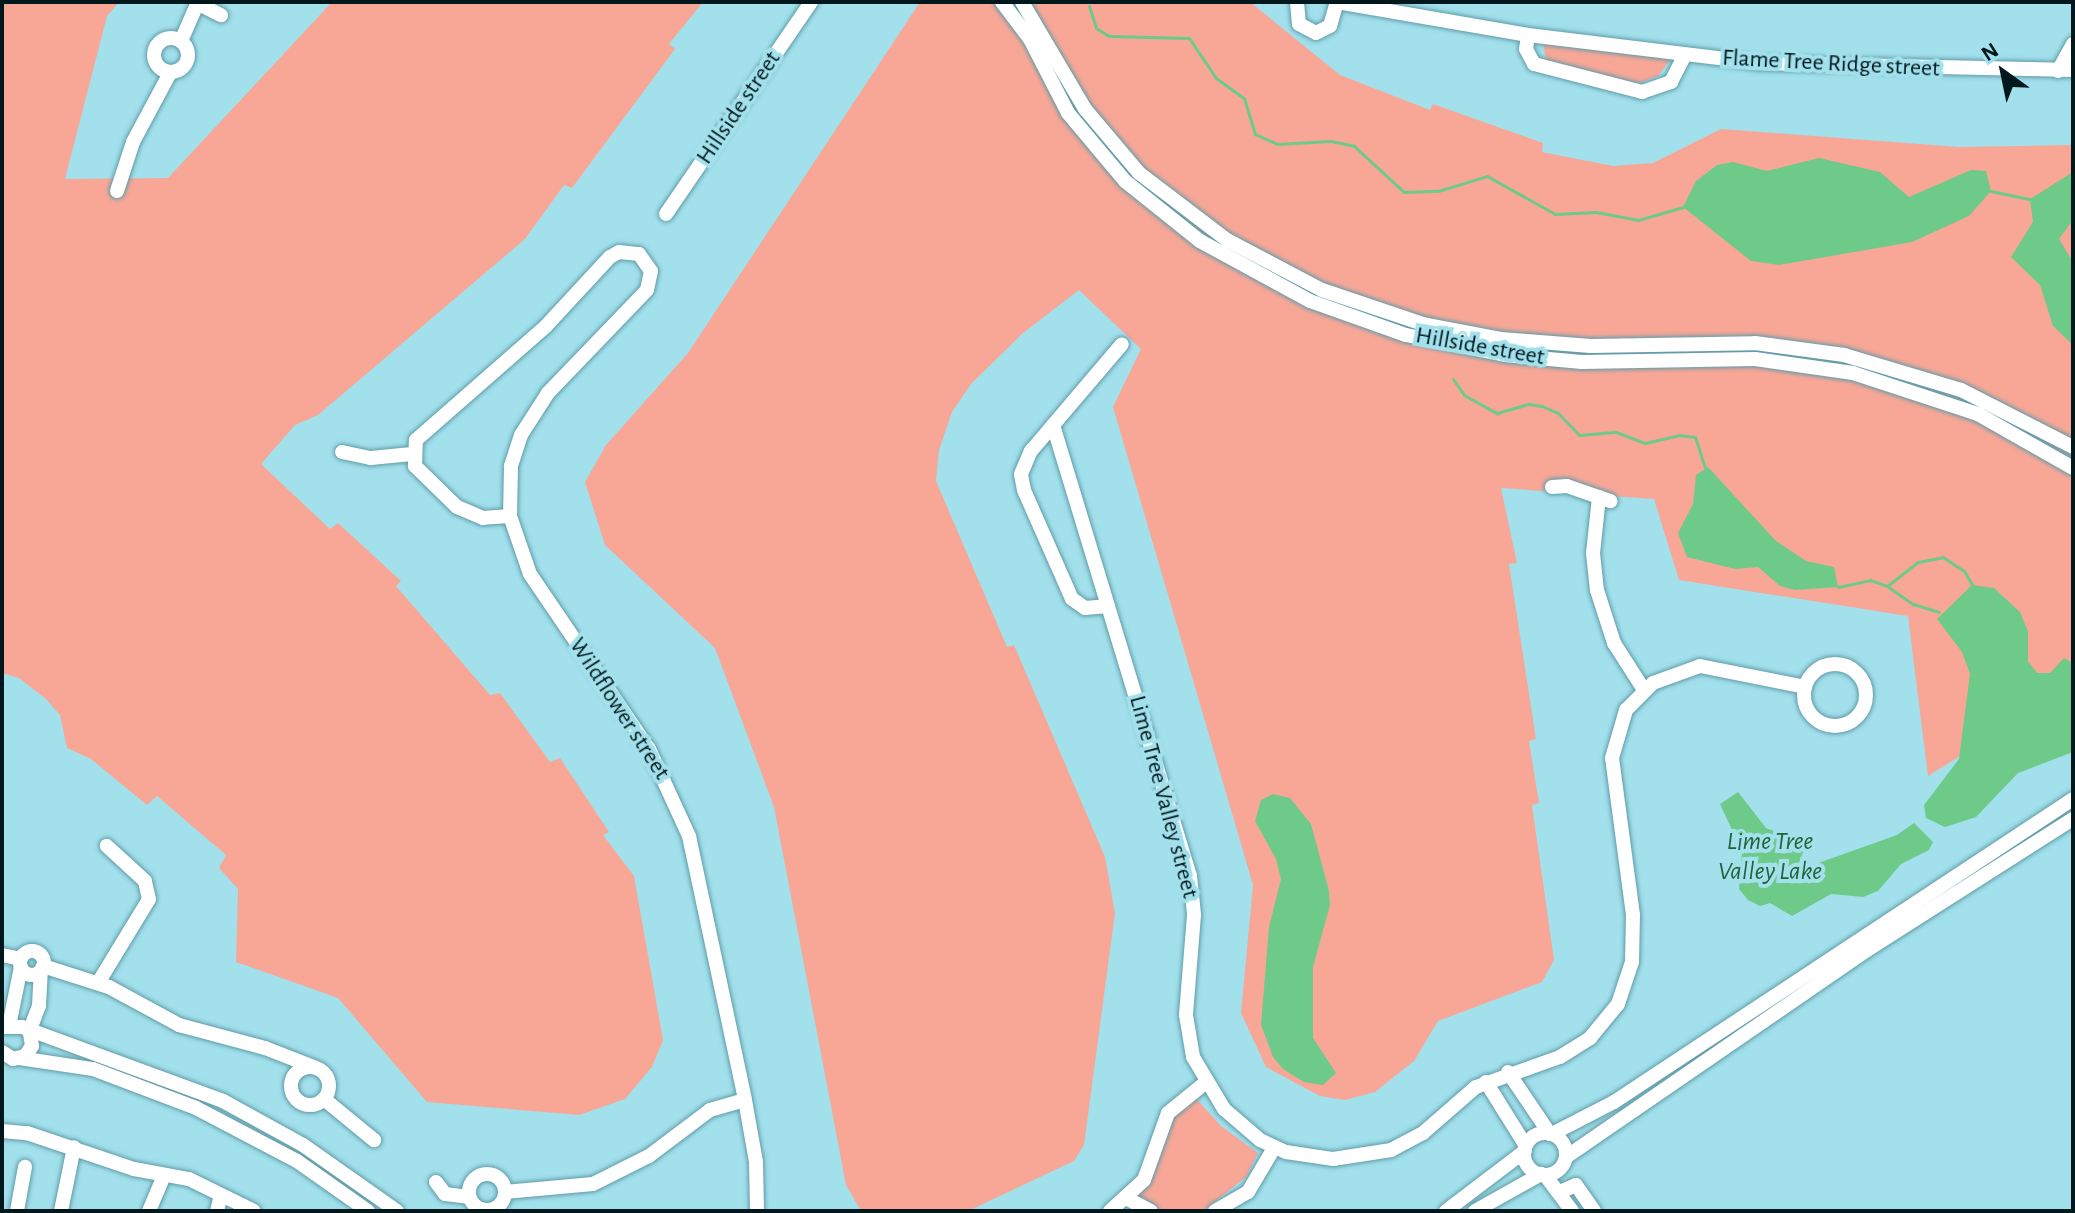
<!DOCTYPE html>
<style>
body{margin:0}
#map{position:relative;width:2075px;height:1213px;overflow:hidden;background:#a2e0ec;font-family:"Alegreya Sans",sans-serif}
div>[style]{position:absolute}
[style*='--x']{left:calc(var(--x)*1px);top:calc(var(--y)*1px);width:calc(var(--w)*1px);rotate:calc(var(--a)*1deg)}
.green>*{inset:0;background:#f8a797}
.water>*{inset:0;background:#6eca88}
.stream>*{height:3px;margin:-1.5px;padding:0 1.5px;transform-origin:1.5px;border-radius:1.5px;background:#6eca88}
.roads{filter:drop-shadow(0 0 2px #609ca8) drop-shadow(0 0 2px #609ca8)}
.minor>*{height:14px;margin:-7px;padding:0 7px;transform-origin:7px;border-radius:7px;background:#fff}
.minor>.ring{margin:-7px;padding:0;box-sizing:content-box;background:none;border:14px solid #fff;border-radius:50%}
span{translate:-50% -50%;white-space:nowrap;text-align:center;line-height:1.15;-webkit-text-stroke:8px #a2e0ec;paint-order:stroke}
.street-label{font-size:24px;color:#00171c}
.water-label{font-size:26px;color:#226338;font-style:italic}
.frame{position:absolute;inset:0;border:4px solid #00171c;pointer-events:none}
.north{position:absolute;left:1963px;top:32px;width:80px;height:80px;-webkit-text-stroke:6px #a2e0ec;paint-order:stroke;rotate:327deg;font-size:22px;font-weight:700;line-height:32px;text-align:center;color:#00171c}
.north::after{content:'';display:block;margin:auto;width:28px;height:36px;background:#00171c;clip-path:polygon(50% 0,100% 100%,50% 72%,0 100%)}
</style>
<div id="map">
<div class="green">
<div style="clip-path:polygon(2px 2px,119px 2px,107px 16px,65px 179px,168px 178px,332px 2px,703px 2px,669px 44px,675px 49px,572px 188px,564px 185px,525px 239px,318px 415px,295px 425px,261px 464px,330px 529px,338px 523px,401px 581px,396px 586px,490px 695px,500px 693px,550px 762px,560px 758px,609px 832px,603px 835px,634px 876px,663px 1040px,652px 1067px,625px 1099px,579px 1115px,427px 1102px,338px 998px,236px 962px,238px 889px,219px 868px,226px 855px,157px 796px,147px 805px,91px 759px,67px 748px,60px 715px,46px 699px,19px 678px,2px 673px)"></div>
<div style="clip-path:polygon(920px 2px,1250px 2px,1340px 75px,1430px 110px,1433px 104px,1543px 143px,1542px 152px,1613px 166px,1653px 163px,1721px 129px,1959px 147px,2073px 145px,2073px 686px,1928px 776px,1908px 616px,1679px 580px,1654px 499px,1501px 488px,1517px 563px,1509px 564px,1536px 739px,1529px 741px,1539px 803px,1532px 805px,1554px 960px,1542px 982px,1438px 1021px,1414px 1061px,1375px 1092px,1345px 1100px,1320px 1096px,1266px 1067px,1241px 1013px,1253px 885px,1113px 407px,1141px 349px,1079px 290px,1023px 333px,971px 384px,952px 412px,939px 450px,936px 481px,1007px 647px,1014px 645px,1105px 857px,1115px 913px,1084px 1145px,1074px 1161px,968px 1211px,861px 1211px,846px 1185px,774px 807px,715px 648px,605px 545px,585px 482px,606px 445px,688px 353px)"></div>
<div style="clip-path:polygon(1543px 41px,1673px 56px,1658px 76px,1639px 83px,1615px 83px,1546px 61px)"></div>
<div style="clip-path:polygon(1193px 1095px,1221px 1126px,1258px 1153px,1246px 1177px,1203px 1211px,1149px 1211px,1128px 1198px,1166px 1119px)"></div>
</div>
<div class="water">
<div style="clip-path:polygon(1819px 158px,1880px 172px,1909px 197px,1971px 170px,1986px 171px,1991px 191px,1969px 216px,1912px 242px,1779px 265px,1751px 261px,1683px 207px,1696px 181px,1717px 165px,1733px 162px,1767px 171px)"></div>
<div style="clip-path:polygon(2073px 172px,2073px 220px,2059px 239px,2073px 262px,2073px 345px,2053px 326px,2040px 285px,2011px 257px,2033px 222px,2030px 199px)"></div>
<div style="clip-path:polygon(1708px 467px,1776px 541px,1806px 561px,1834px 567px,1838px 587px,1795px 590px,1780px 586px,1758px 567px,1735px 569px,1687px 557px,1678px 533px,1693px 504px,1696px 475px)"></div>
<div style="clip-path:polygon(1972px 585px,1994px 588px,2020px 612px,2028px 631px,2028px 661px,2037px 673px,2050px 673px,2064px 658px,2073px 663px,2073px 752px,2018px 773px,1976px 817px,1945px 827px,1926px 818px,1924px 805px,1959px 759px,1970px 674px,1962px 652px,1937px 619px)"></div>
<div style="clip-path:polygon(1738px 792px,1766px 828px,1806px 844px,1796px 871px,1897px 835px,1914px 823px,1933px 842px,1929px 850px,1901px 864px,1878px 891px,1863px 897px,1831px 894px,1792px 916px,1770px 903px,1760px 906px,1748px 900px,1739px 889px,1742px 851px,1720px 804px)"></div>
<div style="clip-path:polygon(1273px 794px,1290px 798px,1311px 824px,1329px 891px,1330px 905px,1313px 967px,1313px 1038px,1336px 1073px,1323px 1085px,1304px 1082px,1283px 1069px,1273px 1057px,1261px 1025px,1269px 927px,1281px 879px,1276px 859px,1255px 821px,1261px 800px)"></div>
</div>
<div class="stream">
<div style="--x:1089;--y:6;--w:23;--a:72"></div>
<div style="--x:1096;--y:28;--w:15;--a:32"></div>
<div style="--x:1109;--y:36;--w:80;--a:1.4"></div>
<div style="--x:1189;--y:38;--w:48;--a:56"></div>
<div style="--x:1216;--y:78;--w:34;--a:36"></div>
<div style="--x:1244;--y:98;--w:38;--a:73"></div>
<div style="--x:1255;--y:134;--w:24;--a:24"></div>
<div style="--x:1277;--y:144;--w:54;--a:-3.2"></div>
<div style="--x:1331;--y:141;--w:24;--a:12"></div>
<div style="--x:1354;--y:146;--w:68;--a:42.6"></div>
<div style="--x:1404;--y:192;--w:34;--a:-2"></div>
<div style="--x:1438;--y:191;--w:51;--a:-17"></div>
<div style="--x:1487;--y:176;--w:78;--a:29.2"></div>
<div style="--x:1555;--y:214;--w:41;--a:-2.8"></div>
<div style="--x:1596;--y:212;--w:43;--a:10.8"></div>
<div style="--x:1638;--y:220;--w:47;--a:-16.1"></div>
<div style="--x:1991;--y:191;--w:40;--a:12"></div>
<div style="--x:1453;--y:379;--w:19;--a:55"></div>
<div style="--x:1464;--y:395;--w:38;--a:29"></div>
<div style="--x:1497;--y:413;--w:33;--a:-16"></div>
<div style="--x:1529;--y:404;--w:13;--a:9"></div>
<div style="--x:1542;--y:406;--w:17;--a:24"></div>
<div style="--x:1558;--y:413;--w:30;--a:46"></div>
<div style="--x:1579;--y:435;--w:37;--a:-5"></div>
<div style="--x:1616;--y:432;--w:31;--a:21"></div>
<div style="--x:1645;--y:443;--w:35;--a:-13"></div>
<div style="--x:1679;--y:435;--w:16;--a:7"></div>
<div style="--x:1695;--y:437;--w:32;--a:72"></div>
<div style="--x:1887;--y:586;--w:32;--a:35"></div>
<div style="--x:1913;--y:604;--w:27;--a:17"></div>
<div style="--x:1838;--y:587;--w:33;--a:-12"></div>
<div style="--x:1870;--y:580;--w:18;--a:19"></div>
<div style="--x:1887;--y:586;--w:39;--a:-38"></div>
<div style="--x:1918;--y:562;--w:25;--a:-11"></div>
<div style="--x:1943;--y:557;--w:25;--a:34"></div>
<div style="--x:1964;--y:571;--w:16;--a:60"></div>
</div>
<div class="roads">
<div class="minor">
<div style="--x:1002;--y:2;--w:46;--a:52.9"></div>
<div style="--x:1030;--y:39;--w:83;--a:62.8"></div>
<div style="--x:1068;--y:113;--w:89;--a:50"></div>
<div style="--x:1125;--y:181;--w:96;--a:38.7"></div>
<div style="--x:1200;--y:241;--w:125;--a:28.6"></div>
<div style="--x:1310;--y:301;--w:102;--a:19.5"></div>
<div style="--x:1406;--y:335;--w:101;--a:11.4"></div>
<div style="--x:1505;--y:355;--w:77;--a:5.2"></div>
<div style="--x:1582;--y:362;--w:173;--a:-1"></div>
<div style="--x:1755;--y:359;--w:99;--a:8.1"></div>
<div style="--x:1853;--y:373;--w:132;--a:18.2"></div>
<div style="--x:1978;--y:414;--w:109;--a:29.6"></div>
<div style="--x:1022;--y:2;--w:124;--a:59.5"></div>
<div style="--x:1085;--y:109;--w:84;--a:49.8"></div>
<div style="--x:1139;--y:173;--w:111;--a:37.3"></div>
<div style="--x:1227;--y:240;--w:107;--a:27.8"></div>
<div style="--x:1322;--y:290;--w:107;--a:18.6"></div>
<div style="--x:1423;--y:324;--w:79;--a:10.9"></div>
<div style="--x:1501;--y:339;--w:90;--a:4.4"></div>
<div style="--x:1591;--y:346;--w:164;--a:-1"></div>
<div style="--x:1755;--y:343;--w:90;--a:7.7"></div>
<div style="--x:1844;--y:355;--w:122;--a:16.7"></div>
<div style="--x:1961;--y:390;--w:126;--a:27"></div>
<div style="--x:1297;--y:2;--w:22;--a:85"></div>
<div style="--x:1299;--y:24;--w:19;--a:28"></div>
<div style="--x:1316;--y:33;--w:16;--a:-27"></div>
<div style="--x:1330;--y:26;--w:25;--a:-74"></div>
<div style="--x:1337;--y:2;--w:194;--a:9.8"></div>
<div style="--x:1528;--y:35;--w:234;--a:6.9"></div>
<div style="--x:1760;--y:63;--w:313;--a:1.3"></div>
<div style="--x:197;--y:3;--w:27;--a:27"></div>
<div style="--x:1528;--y:35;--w:14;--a:98"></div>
<div style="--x:1526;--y:49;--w:17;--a:62"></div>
<div style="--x:1534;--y:64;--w:112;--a:14.5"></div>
<div style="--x:1642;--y:92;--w:31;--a:-19"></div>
<div style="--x:1671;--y:82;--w:30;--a:-63"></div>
<div class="ring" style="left:154px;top:38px;width:20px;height:20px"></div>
<div style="--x:181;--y:41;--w:43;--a:-66.4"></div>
<div style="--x:2058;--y:71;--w:31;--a:-61"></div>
<div style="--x:117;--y:191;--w:52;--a:-71.9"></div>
<div style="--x:133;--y:142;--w:78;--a:-61.8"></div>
<div style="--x:666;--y:214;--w:257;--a:-55.6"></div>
<div style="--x:1053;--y:425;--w:471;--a:73.1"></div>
<div style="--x:1190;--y:876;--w:39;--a:84"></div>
<div style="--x:1194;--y:915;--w:100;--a:94.6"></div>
<div style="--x:1186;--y:1015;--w:43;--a:80.5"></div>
<div style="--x:1193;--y:1057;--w:61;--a:59.2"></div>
<div style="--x:1224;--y:1109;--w:48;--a:40.7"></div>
<div style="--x:1260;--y:1140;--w:29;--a:25"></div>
<div style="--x:1286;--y:1152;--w:48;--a:8.5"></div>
<div style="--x:1333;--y:1159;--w:59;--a:-8.8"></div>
<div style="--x:1391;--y:1150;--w:36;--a:-28"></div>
<div style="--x:1423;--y:1133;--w:70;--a:-41"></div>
<div style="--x:1476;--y:1087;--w:89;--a:-19.7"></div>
<div style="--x:1560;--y:1057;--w:36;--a:-32"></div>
<div style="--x:1590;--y:1038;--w:44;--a:-50.5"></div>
<div style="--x:1618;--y:1004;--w:44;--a:-71.6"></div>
<div style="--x:1632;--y:962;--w:47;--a:-88.8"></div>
<div style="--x:1633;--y:915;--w:158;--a:-97.6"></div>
<div style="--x:1612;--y:758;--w:50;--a:-73.7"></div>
<div style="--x:1626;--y:710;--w:38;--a:-45"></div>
<div style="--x:1653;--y:683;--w:50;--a:-19.9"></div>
<div style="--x:1700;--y:666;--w:107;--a:11.3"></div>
<div style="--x:342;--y:452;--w:30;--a:12"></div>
<div style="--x:371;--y:458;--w:41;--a:-5.6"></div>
<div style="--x:1552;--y:487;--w:15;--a:-4"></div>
<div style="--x:1567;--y:486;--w:46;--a:19.2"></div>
<div style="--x:1599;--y:497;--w:56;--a:96.1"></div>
<div style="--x:1593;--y:553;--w:37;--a:84"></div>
<div style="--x:1597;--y:590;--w:56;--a:72.2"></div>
<div style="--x:1614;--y:643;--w:56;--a:57.4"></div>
<div style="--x:510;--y:516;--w:27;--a:176"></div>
<div style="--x:483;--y:518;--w:28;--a:-157"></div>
<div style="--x:457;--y:507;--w:59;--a:-135.7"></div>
<div style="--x:415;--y:466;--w:26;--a:-88"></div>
<div style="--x:416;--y:440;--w:173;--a:-41.2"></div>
<div style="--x:546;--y:326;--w:94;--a:-47.2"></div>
<div style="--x:610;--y:257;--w:10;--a:-29"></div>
<div style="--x:619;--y:252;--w:20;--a:6"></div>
<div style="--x:639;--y:254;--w:21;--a:55"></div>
<div style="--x:651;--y:271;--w:19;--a:102"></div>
<div style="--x:647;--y:290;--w:143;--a:133.9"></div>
<div style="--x:548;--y:393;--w:50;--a:122.7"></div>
<div style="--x:521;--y:435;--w:33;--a:108"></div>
<div style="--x:511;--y:466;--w:50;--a:91.1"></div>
<div style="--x:510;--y:516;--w:61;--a:71"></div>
<div style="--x:530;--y:574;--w:212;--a:55.8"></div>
<div style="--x:649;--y:749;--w:96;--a:65.3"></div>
<div style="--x:689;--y:836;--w:270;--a:78"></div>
<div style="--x:745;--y:1100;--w:63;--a:79.9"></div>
<div style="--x:756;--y:1162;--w:49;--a:88.8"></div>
<div style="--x:1108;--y:606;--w:23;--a:175"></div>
<div style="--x:1085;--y:608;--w:16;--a:-145"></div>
<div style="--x:1072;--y:599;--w:119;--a:-113.8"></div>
<div style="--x:1024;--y:490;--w:16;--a:-101"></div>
<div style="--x:1021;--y:474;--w:25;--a:-67"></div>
<div style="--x:1031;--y:451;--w:140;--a:-49.6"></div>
<div class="ring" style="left:1804px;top:664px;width:48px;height:48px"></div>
<div class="ring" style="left:20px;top:951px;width:10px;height:10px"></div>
<div style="--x:2;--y:955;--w:19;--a:12"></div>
<div style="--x:43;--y:966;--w:69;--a:17.7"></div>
<div style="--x:109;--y:987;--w:80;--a:28.5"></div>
<div style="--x:179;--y:1025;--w:89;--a:15"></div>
<div style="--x:265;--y:1048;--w:53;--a:21.2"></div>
<div style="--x:98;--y:983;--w:98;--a:-58.7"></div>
<div style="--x:149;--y:899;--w:18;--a:-103"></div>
<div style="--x:145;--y:881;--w:52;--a:-137.4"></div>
<div style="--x:9;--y:1026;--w:60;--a:-78.5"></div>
<div style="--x:2;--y:1027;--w:20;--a:0"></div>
<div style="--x:22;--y:1027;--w:214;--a:20.2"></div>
<div style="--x:223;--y:1101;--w:91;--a:28.8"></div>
<div style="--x:303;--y:1145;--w:115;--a:35.1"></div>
<div style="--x:29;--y:1032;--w:28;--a:-69"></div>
<div style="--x:39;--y:1006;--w:36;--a:-87"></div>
<div style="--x:2;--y:1052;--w:13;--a:32"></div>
<div style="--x:13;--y:1059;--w:12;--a:-14"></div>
<div style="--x:25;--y:1056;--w:12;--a:-55"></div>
<div style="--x:32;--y:1046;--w:12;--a:-99"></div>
<div style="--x:19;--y:1058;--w:75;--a:8.5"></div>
<div style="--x:93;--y:1069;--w:110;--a:20.7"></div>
<div style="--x:196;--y:1108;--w:114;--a:27.7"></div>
<div style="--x:297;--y:1161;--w:87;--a:35.2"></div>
<div class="ring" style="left:291px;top:1067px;width:24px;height:24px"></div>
<div style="--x:1508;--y:1072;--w:75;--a:55.9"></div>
<div style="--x:1486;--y:1082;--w:75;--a:58"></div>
<div style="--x:324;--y:1099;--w:65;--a:39.4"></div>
<div style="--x:2;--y:1131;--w:25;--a:5"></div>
<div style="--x:27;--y:1133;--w:113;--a:18.6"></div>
<div style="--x:134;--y:1169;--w:56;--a:10.3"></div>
<div style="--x:189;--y:1179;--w:72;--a:26.2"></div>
<div class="ring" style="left:1524px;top:1133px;width:28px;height:28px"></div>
<div style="--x:1552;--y:1134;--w:70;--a:-27.3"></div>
<div style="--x:1614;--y:1102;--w:550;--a:-33.43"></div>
<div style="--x:1566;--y:1157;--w:365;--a:-34.5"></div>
<div style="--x:1867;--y:950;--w:244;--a:-32.5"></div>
<div class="ring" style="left:469px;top:1174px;width:22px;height:22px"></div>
<div style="--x:1545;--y:1175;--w:45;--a:53.1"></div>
<div style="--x:436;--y:1182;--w:15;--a:53"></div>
<div style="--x:445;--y:1194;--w:24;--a:7"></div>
<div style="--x:505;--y:1192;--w:88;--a:-5.2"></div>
<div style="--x:593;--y:1184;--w:63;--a:-26.6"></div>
<div style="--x:649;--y:1156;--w:76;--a:-37"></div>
<div style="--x:710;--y:1110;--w:36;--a:-16"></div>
<div style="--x:1560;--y:1192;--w:17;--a:-24"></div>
<div style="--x:1576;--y:1185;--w:32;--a:55"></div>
<div style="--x:1128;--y:1199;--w:26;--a:28"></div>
<div style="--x:17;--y:1211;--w:45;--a:-79.7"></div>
<div style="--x:61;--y:1211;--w:65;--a:-78.5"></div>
<div style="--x:149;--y:1211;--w:39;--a:-67"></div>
<div style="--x:217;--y:1211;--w:16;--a:-76"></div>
<div style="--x:1110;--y:1211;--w:46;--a:-42.4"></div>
<div style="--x:1144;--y:1180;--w:71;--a:-70.3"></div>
<div style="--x:1168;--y:1113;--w:48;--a:-39"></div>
<div style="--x:1215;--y:1211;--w:38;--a:-30"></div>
<div style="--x:1248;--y:1192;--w:51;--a:-59.4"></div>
<div style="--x:1446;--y:1211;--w:99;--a:-37.2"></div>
<div style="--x:1475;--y:1211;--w:76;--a:-29.3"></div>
</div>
</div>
<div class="street-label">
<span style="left:1831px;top:64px;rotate:3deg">Flame Tree Ridge street</span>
<span style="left:739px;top:108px;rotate:-56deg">Hillside street</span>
<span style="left:1480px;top:347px;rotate:10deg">Hillside street</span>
<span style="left:619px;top:709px;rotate:57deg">Wildflower street</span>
<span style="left:1163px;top:797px;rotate:75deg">Lime Tree Valley street</span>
</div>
<div class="water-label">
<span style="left:1770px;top:857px">Lime Tree<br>Valley Lake</span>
</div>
<div class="frame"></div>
<div class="north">N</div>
</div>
